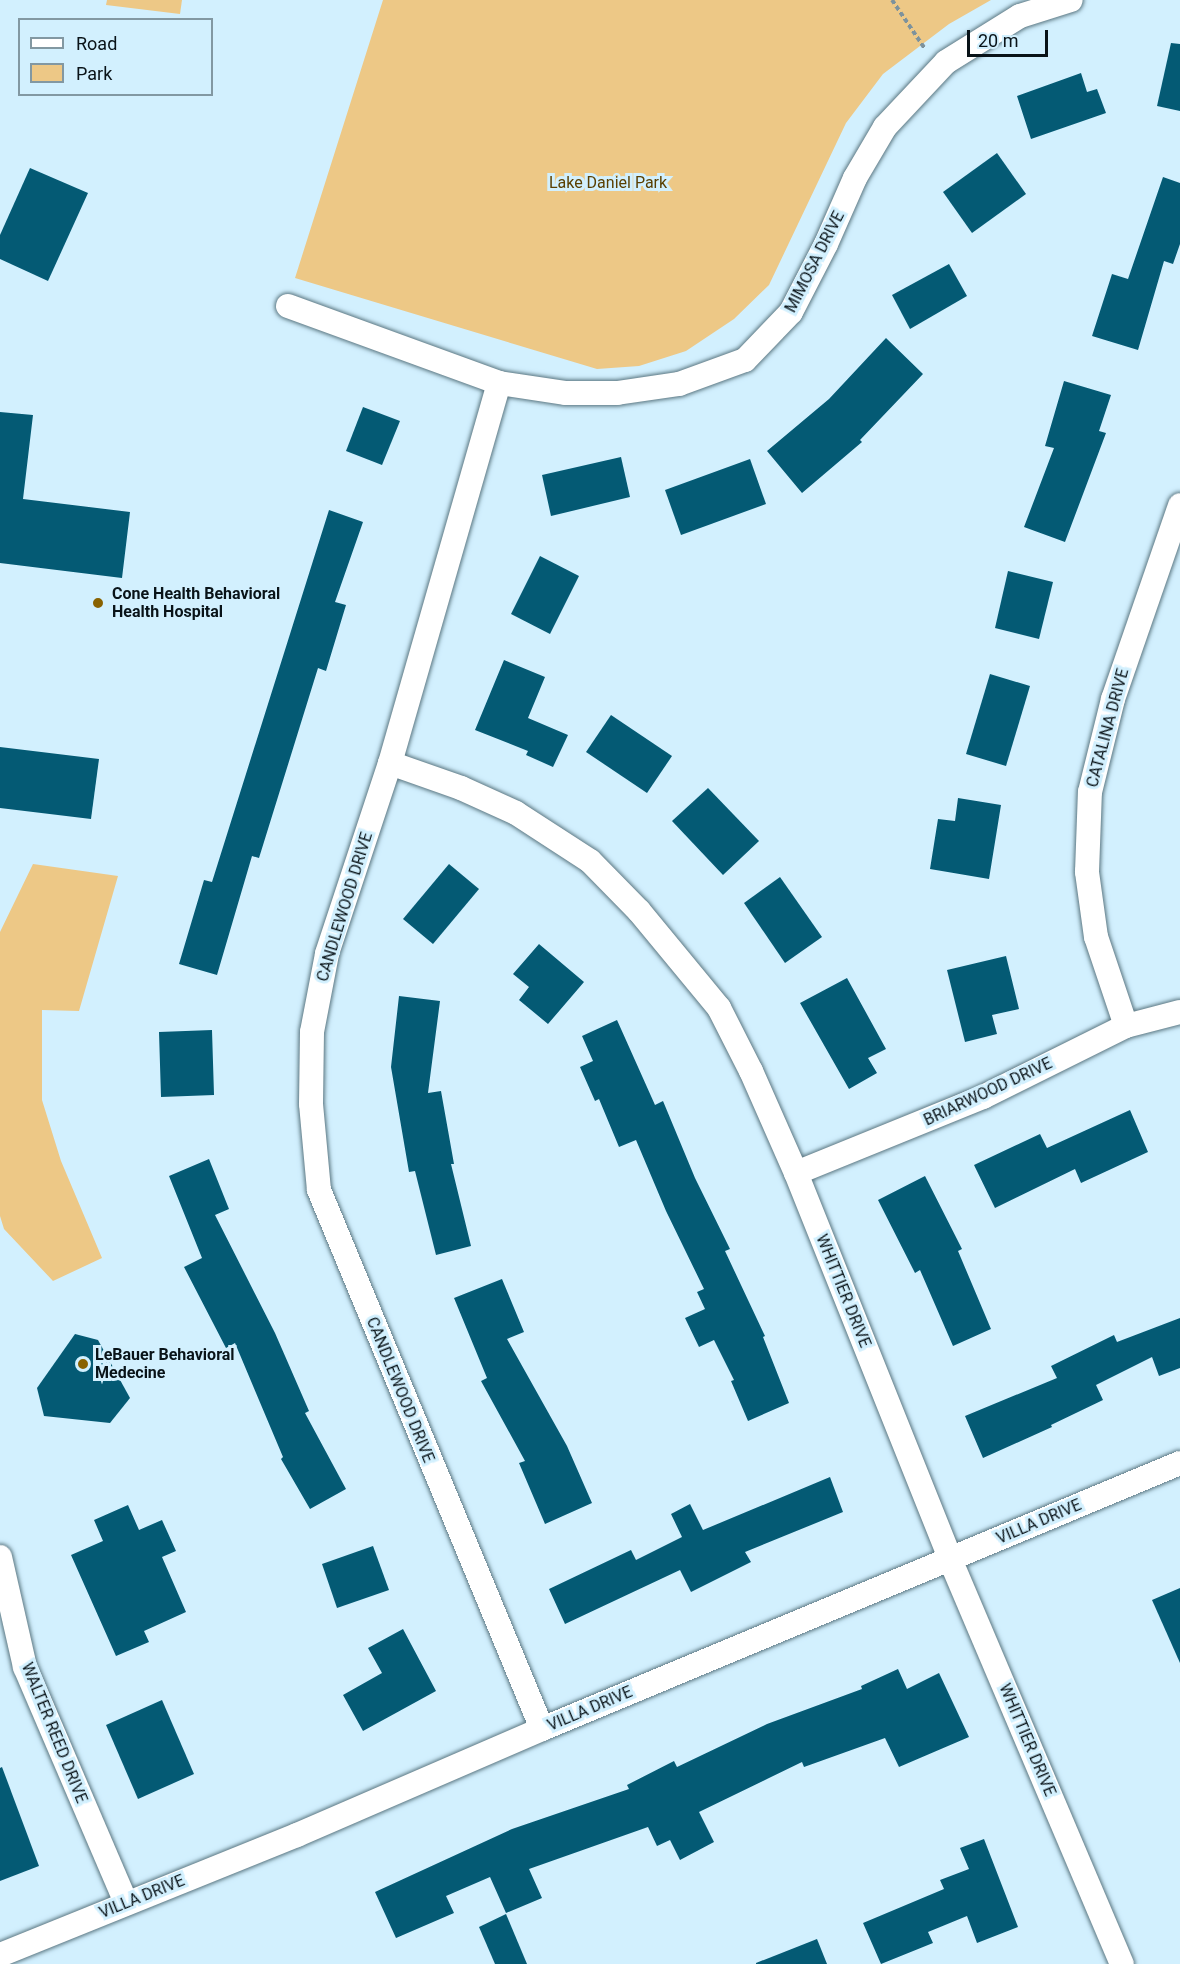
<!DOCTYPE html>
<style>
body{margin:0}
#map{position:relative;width:1180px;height:1964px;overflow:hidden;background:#d2f0fe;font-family:Roboto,sans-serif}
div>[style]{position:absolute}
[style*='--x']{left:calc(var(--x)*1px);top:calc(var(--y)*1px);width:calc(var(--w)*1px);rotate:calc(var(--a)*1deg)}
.green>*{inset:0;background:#edc886}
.building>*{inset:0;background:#045a74}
.path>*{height:4px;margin-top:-2px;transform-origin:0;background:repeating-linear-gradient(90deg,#7d929c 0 4.5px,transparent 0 7.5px)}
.roads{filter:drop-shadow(0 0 2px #5b7782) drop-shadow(0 0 2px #5b7782)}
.street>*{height:24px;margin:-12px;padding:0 12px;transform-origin:12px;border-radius:12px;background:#fff}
.dots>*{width:16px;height:16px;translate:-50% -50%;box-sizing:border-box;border:3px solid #d2f0fe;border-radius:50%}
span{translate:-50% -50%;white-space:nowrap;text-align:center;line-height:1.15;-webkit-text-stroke:6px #d2f0fe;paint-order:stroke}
.park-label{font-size:16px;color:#5a3f01}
.street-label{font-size:16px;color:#091318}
.poi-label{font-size:16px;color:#091318;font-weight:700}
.left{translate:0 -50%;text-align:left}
.legend{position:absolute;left:18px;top:18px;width:195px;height:78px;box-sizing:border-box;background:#d2f0fe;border:2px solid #8298a2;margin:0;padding:8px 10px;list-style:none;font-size:18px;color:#091318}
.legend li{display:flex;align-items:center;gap:12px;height:30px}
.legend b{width:30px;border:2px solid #8298a2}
.scale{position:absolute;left:967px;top:30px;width:81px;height:27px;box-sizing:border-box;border:3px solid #091318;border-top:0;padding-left:8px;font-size:18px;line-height:21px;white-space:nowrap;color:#091318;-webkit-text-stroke:4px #d2f0fe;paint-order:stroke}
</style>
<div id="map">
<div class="green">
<div style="clip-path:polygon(107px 0,182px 0,180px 14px,106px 5px)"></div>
<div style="clip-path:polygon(383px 0,991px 0,949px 24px,883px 74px,846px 123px,769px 285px,734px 319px,686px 351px,639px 366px,597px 369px,295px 278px)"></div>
<div style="clip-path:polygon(33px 864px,118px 876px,79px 1011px,42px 1010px,42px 1100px,61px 1161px,102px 1258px,53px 1281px,4px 1229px,0 1216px,0 932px)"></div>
</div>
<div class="building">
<div style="clip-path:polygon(1171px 43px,1180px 44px,1180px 111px,1157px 106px)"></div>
<div style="clip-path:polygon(1081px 73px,1087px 92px,1097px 89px,1106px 113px,1031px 139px,1017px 96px)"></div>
<div style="clip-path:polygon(997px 153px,1026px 194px,972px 233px,943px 192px)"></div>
<div style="clip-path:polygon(30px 168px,88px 193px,48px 281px,0 259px,0 235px)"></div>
<div style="clip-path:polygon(1163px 177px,1180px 183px,1180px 244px,1173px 264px,1164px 261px,1138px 350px,1092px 336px,1112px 274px,1128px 279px)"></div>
<div style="clip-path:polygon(949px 264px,967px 296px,910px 329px,892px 295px)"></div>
<div style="clip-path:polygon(886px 338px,923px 374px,860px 440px,862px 442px,802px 493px,767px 451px,829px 399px)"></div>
<div style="clip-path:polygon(1064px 381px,1111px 395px,1099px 431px,1106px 433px,1065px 542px,1024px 527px,1054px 448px,1045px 446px)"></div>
<div style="clip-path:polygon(363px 407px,400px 421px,382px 465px,346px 451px)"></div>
<div style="clip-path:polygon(0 412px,33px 415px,23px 499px,130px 512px,122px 578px,0 563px)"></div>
<div style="clip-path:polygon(621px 457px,630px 497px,551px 516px,542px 475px)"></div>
<div style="clip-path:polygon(750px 459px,766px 504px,681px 535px,665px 490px)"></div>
<div style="clip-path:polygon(329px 510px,363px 522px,335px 602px,346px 605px,326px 671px,318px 668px,259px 858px,252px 856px,217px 975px,179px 964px,204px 880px,212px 882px)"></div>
<div style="clip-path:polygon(540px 556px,579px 576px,550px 634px,511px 614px)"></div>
<div style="clip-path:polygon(1008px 571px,1053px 582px,1039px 639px,995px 628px)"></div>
<div style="clip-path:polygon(504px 660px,545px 677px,528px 718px,568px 735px,553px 767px,526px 755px,528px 751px,475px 730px)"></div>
<div style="clip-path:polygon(990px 674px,1030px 686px,1006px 766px,966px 754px)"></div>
<div style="clip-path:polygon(611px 715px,672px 756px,647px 793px,586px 752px)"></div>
<div style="clip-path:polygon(0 747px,99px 759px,91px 819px,0 808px)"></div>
<div style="clip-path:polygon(708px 788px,759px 841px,723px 875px,672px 821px)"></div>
<div style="clip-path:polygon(958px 798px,1001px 805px,989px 879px,930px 869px,938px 819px,955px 821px)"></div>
<div style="clip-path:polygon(449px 864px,479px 889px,433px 944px,403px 919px)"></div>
<div style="clip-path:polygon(780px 877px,822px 937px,785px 963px,744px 903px)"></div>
<div style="clip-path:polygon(539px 944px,584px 982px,548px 1024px,519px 1000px,529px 987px,513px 974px)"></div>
<div style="clip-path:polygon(1006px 956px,1019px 1009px,992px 1015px,997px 1034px,965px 1042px,947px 970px)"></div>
<div style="clip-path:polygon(847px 978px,886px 1049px,868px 1058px,877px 1073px,849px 1089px,800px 1003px)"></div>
<div style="clip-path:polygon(399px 996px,440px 1001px,428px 1093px,441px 1091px,454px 1164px,451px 1164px,471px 1246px,436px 1255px,415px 1171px,409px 1172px,391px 1067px)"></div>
<div style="clip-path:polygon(617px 1020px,655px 1105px,663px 1101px,695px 1178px,730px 1249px,725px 1251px,765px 1336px,763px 1337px,789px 1403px,748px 1421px,731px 1381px,734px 1380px,714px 1340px,699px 1347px,685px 1318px,705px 1309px,697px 1292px,704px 1289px,666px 1211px,636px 1140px,619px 1147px,599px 1099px,595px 1101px,580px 1067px,593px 1061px,582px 1036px)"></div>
<div style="clip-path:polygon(212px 1030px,214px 1095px,161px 1097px,159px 1032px)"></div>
<div style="clip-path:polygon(1130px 1110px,1148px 1152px,1081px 1183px,1075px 1169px,995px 1208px,974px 1165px,1040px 1134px,1047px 1148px)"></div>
<div style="clip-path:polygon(209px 1159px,229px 1209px,215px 1215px,275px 1333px,309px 1411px,305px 1413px,346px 1489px,310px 1509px,281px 1459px,283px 1457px,235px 1343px,226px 1348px,184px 1267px,202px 1258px,169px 1176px)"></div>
<div style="clip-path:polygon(925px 1176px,962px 1249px,958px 1251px,991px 1329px,953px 1346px,920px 1270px,915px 1273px,878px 1200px)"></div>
<div style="clip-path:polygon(502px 1279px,524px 1332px,507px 1339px,567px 1446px,592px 1503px,545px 1524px,519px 1463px,525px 1461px,481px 1381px,487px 1378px,454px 1298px)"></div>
<div style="clip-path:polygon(1180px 1318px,1180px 1368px,1159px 1376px,1152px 1357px,1096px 1385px,1103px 1400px,1051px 1425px,1052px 1427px,983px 1458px,965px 1416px,1057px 1378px,1051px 1366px,1114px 1335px,1117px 1342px)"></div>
<div style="clip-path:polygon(75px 1334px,98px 1340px,130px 1398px,110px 1423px,44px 1416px,37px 1388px)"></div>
<div style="clip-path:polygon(830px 1477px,843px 1512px,745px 1552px,751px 1562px,691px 1592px,680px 1570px,565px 1624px,549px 1589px,631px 1550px,636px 1560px,682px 1537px,671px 1514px,690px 1504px,703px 1530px)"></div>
<div style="clip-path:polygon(128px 1505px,139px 1530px,162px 1520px,176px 1551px,162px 1557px,186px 1612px,144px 1631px,149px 1642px,116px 1656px,71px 1555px,103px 1541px,94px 1520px)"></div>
<div style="clip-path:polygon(373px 1546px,389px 1590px,337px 1608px,322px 1564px)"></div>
<div style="clip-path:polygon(1180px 1588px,1180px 1663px,1152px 1600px)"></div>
<div style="clip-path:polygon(403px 1629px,436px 1691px,363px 1731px,343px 1695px,382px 1673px,368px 1648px)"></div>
<div style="clip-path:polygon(898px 1669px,907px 1689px,939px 1673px,969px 1737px,899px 1767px,885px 1738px,804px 1767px,802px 1762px,699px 1812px,714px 1842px,680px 1860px,670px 1840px,657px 1846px,648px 1827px,529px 1869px,542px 1898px,506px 1913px,490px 1877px,446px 1896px,454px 1913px,396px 1938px,375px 1892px,512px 1829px,629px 1789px,627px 1785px,674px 1761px,677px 1767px,767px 1724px,862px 1689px,861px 1686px)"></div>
<div style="clip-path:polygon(162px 1700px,194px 1774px,138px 1799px,106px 1725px)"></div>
<div style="clip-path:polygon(2px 1767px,39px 1866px,0 1881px,0 1768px)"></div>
<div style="clip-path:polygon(984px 1839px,1018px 1927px,977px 1943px,967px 1916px,928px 1932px,933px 1943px,881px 1964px,863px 1923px,944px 1889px,940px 1880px,969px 1869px,960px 1848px)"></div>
<div style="clip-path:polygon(506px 1914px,527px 1964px,495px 1964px,479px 1927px)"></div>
<div style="clip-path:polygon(817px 1939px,827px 1964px,756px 1964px,756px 1963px)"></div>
</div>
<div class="path">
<div style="--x:892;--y:0;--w:59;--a:56"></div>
</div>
<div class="roads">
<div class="street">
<div style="--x:288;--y:306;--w:225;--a:20"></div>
<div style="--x:499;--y:383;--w:68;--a:8.5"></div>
<div style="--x:566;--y:393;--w:51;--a:0"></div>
<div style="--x:617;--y:393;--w:63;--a:-8.3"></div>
<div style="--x:679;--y:384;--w:70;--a:-20"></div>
<div style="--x:745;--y:360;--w:66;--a:-46.2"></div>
<div style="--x:791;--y:312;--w:76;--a:-62.8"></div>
<div style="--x:826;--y:244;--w:72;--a:-66.3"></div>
<div style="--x:855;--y:178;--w:59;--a:-59.5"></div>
<div style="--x:885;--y:127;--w:89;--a:-46.8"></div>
<div style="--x:946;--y:62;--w:87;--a:-31.9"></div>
<div style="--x:1020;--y:16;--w:53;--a:-17.4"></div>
<div style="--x:499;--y:383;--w:395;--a:106"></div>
<div style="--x:390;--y:763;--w:201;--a:108.3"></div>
<div style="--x:327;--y:954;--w:79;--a:100.9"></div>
<div style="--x:312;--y:1032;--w:72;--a:90.8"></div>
<div style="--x:311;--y:1104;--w:86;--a:84.7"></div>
<div style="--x:319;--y:1190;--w:583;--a:67.52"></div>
<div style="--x:390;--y:763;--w:75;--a:19.4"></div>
<div style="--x:461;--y:788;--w:60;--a:24.4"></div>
<div style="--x:516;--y:813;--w:88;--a:33"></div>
<div style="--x:590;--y:861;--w:70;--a:45.6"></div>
<div style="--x:639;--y:911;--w:126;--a:50.5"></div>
<div style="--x:719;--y:1008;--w:71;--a:63.1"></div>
<div style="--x:751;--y:1071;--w:111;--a:66.2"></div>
<div style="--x:796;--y:1173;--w:416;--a:68.2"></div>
<div style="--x:950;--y:1559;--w:440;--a:67"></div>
<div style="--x:1126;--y:1026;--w:94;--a:-108.6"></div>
<div style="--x:1096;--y:937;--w:66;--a:-97.9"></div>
<div style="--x:1087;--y:872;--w:80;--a:-87.9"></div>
<div style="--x:1090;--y:792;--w:96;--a:-76.1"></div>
<div style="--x:1113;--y:699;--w:205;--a:-70.9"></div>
<div style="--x:796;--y:1173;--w:202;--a:-22.1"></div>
<div style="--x:983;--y:1097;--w:160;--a:-26.4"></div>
<div style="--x:1126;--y:1026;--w:56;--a:-14.5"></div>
<div style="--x:0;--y:1557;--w:113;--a:77.2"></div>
<div style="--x:25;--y:1667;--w:257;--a:66.8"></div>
<div style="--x:0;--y:1955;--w:320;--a:-22"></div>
<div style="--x:297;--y:1835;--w:267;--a:-23.4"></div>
<div style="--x:542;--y:1729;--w:691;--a:-22.63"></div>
</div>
</div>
<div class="dots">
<div style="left:98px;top:603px;background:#896200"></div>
<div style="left:83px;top:1364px;background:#896200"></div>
</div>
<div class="park-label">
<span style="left:608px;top:183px">Lake Daniel Park</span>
</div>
<div class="street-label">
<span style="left:815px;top:262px;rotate:-63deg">MIMOSA DRIVE</span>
<span style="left:1108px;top:728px;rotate:-75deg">CATALINA DRIVE</span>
<span style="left:345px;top:907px;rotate:-73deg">CANDLEWOOD DRIVE</span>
<span style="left:988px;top:1092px;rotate:-25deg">BRIARWOOD DRIVE</span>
<span style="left:843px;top:1291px;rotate:68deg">WHITTIER DRIVE</span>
<span style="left:400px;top:1390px;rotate:68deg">CANDLEWOOD DRIVE</span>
<span style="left:1039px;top:1522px;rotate:-23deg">VILLA DRIVE</span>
<span style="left:590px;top:1709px;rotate:-23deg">VILLA DRIVE</span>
<span style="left:54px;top:1733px;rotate:68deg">WALTER REED DRIVE</span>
<span style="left:1027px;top:1740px;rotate:67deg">WHITTIER DRIVE</span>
<span style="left:142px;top:1897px;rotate:-22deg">VILLA DRIVE</span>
</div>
<div class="poi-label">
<span class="left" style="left:112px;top:603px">Cone Health Behavioral<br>Health Hospital</span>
<span class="left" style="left:95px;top:1364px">LeBauer Behavioral<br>Medecine</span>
</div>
<ul class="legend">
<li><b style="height:8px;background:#fff"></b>Road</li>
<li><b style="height:16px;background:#edc886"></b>Park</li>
</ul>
<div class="scale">20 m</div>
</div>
